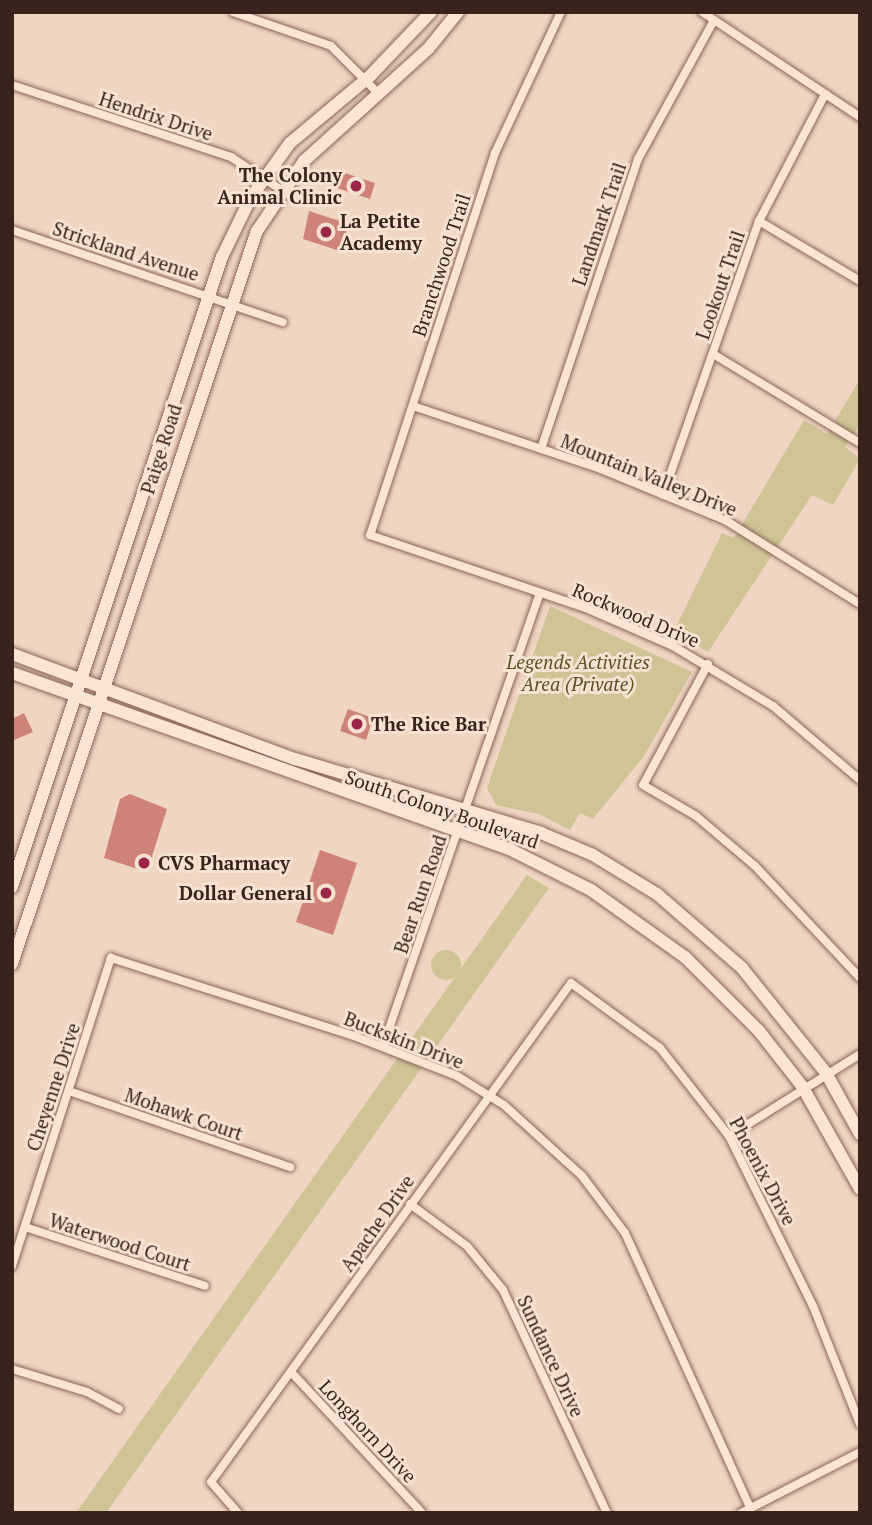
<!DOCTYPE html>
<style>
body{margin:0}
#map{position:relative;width:872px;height:1525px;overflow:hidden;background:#efd5c2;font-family:"PT Serif",serif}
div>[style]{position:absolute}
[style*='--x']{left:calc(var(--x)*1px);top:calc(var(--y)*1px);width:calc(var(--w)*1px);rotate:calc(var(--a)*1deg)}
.green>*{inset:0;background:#cec496}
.round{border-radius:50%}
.building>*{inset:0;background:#cf8277}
.roads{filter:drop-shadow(0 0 2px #8a6559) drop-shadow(0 0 2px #8a6559)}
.minor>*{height:8px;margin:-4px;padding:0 4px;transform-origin:4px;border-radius:4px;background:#fae5d5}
.secondary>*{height:12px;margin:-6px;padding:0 6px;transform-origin:6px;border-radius:6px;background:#fae5d5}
.dots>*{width:19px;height:19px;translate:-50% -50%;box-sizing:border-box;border:4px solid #f6e2d2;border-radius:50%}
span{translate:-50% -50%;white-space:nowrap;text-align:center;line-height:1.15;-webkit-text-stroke:6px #f6e2d2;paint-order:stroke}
.street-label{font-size:19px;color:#39231d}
.poi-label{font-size:19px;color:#39231d;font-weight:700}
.right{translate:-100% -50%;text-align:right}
.left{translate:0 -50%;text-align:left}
.park-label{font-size:19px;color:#565423;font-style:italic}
.frame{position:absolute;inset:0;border:14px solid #39231d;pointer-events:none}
</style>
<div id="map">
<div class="green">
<div style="clip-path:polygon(860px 379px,860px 425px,845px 447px,860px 459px,833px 505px,812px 495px,708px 652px,673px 633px,722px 533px,734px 538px,804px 420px,827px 434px)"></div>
<div style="clip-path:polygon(550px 606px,692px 672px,644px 756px,593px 819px,580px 813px,570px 830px,539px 814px,496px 805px,487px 788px)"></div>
<div style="clip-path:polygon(527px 875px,549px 888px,106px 1513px,76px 1513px)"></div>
<div class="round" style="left:431px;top:950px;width:30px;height:30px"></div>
</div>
<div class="building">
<div style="clip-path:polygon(342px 172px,375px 183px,370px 199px,337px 188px)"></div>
<div style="clip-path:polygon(309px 211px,349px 224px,340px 251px,303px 239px)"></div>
<div style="clip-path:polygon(348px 709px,373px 718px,366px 740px,340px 731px)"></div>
<div style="clip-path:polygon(24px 713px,33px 732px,12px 741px,12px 719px)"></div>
<div style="clip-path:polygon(130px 794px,167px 809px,147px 872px,104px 858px,120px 799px)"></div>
<div style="clip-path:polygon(320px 850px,357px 863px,333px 935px,296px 922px)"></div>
</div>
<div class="roads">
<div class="minor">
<div style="--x:233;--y:12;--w:104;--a:19.1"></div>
<div style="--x:331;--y:46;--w:68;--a:45"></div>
<div style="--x:561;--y:12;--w:156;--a:115.1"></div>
<div style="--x:495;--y:153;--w:402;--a:108.1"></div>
<div style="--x:370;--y:535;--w:228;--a:18.7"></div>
<div style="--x:586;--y:608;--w:95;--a:23.6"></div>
<div style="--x:673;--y:646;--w:117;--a:31"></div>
<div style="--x:773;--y:706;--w:114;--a:40.4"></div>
<div style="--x:702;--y:12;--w:190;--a:33.6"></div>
<div style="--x:12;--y:85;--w:231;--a:18.2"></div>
<div style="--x:231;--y:157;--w:62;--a:33.2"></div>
<div style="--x:759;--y:221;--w:117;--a:30.7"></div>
<div style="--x:12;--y:230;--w:286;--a:18.8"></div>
<div style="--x:713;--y:354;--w:172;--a:31.2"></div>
<div style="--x:413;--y:406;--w:198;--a:18.5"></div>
<div style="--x:601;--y:469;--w:134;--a:22.4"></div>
<div style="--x:725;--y:520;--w:159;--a:31.9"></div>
<div style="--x:541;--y:449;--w:306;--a:-71.5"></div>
<div style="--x:638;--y:159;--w:158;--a:-61.3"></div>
<div style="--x:663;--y:495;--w:290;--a:-70.7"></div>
<div style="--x:759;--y:221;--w:143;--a:-62.5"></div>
<div style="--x:708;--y:664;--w:137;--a:118.2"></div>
<div style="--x:643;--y:785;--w:61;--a:30.3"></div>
<div style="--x:696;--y:816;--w:77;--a:40.3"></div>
<div style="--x:755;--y:866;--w:154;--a:46.8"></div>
<div style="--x:383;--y:1046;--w:479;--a:-70.9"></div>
<div style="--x:69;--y:1091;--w:234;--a:19"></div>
<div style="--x:729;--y:1136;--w:155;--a:-32"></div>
<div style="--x:410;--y:1204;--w:71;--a:36.4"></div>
<div style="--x:467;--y:1246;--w:57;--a:50.7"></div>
<div style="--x:503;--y:1290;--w:246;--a:65"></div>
<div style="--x:25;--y:1227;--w:189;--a:18.1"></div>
<div style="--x:12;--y:1266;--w:324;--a:-72.2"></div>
<div style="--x:111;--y:958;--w:255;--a:17.8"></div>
<div style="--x:354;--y:1036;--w:110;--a:21.2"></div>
<div style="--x:457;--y:1076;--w:55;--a:31.7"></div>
<div style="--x:504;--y:1105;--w:105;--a:42.3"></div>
<div style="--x:582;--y:1176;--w:71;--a:53"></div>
<div style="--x:625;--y:1233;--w:301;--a:65.5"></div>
<div style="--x:12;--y:1369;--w:78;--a:17"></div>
<div style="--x:87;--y:1392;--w:36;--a:28"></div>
<div style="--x:291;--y:1372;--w:192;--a:47.1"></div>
<div style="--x:238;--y:1513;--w:41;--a:-131.1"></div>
<div style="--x:211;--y:1482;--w:615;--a:-54.19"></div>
<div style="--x:571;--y:983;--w:110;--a:36.1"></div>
<div style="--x:660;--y:1048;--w:112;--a:51.9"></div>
<div style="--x:729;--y:1136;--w:190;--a:63.7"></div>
<div style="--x:813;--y:1306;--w:127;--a:68.3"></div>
<div style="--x:741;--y:1513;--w:134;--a:-27.1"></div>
</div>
<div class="secondary">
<div style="--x:12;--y:654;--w:302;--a:20.4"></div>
<div style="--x:295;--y:759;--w:257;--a:16.7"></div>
<div style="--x:541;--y:833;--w:56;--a:22.9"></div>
<div style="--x:593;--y:855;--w:75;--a:31.4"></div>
<div style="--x:657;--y:894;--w:113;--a:41"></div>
<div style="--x:742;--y:968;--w:134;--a:51.3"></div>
<div style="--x:826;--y:1073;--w:70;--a:60.9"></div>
<div style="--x:12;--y:673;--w:527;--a:19.5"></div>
<div style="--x:509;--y:849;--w:92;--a:26.6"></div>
<div style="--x:591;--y:890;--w:115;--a:35.5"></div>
<div style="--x:685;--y:957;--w:105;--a:45"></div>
<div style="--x:759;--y:1031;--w:70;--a:52"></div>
<div style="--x:802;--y:1086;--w:118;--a:60.6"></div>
<div style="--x:12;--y:887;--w:664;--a:-71.57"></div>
<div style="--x:222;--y:257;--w:64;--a:-64.2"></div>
<div style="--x:250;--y:199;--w:69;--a:-54.5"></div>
<div style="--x:290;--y:143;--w:103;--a:-39.9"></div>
<div style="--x:369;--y:77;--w:90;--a:-46.4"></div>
<div style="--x:12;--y:964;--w:773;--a:-71.52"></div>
<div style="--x:257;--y:231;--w:84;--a:-56.1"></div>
<div style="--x:304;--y:161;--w:167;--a:-42.1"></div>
<div style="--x:428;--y:49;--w:48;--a:-51"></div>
</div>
</div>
<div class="dots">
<div style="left:356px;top:186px;background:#9a2748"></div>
<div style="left:326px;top:232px;background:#9a2748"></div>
<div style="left:357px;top:724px;background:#9a2748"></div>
<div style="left:144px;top:863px;background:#9a2748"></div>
<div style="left:326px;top:893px;background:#9a2748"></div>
</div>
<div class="street-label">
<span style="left:156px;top:116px;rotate:18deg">Hendrix Drive</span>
<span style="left:599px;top:224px;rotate:-71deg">Landmark Trail</span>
<span style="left:126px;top:251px;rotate:18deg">Strickland Avenue</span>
<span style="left:441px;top:265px;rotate:-72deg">Branchwood Trail</span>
<span style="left:720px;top:285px;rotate:-71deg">Lookout Trail</span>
<span style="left:161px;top:449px;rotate:-72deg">Paige Road</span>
<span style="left:649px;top:475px;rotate:22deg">Mountain Valley Drive</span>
<span style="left:636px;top:615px;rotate:23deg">Rockwood Drive</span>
<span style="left:442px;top:809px;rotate:19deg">South Colony Boulevard</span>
<span style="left:420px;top:894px;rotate:-71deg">Bear Run Road</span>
<span style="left:404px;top:1040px;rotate:21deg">Buckskin Drive</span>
<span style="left:53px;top:1087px;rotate:-72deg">Cheyenne Drive</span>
<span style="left:184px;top:1114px;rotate:19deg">Mohawk Court</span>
<span style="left:763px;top:1171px;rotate:62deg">Phoenix Drive</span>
<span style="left:377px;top:1223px;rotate:-55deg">Apache Drive</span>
<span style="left:120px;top:1242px;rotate:18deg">Waterwood Court</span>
<span style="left:551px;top:1356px;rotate:65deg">Sundance Drive</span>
<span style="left:368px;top:1431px;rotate:47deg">Longhorn Drive</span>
</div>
<div class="poi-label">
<span class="right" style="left:342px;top:186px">The Colony<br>Animal Clinic</span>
<span class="left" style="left:340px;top:232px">La Petite<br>Academy</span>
<span class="left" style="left:371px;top:724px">The Rice Bar</span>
<span class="left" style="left:158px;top:863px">CVS Pharmacy</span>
<span class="right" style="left:312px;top:893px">Dollar General</span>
</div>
<div class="park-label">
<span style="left:578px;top:673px">Legends Activities<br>Area (Private)</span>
</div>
<div class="frame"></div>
</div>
